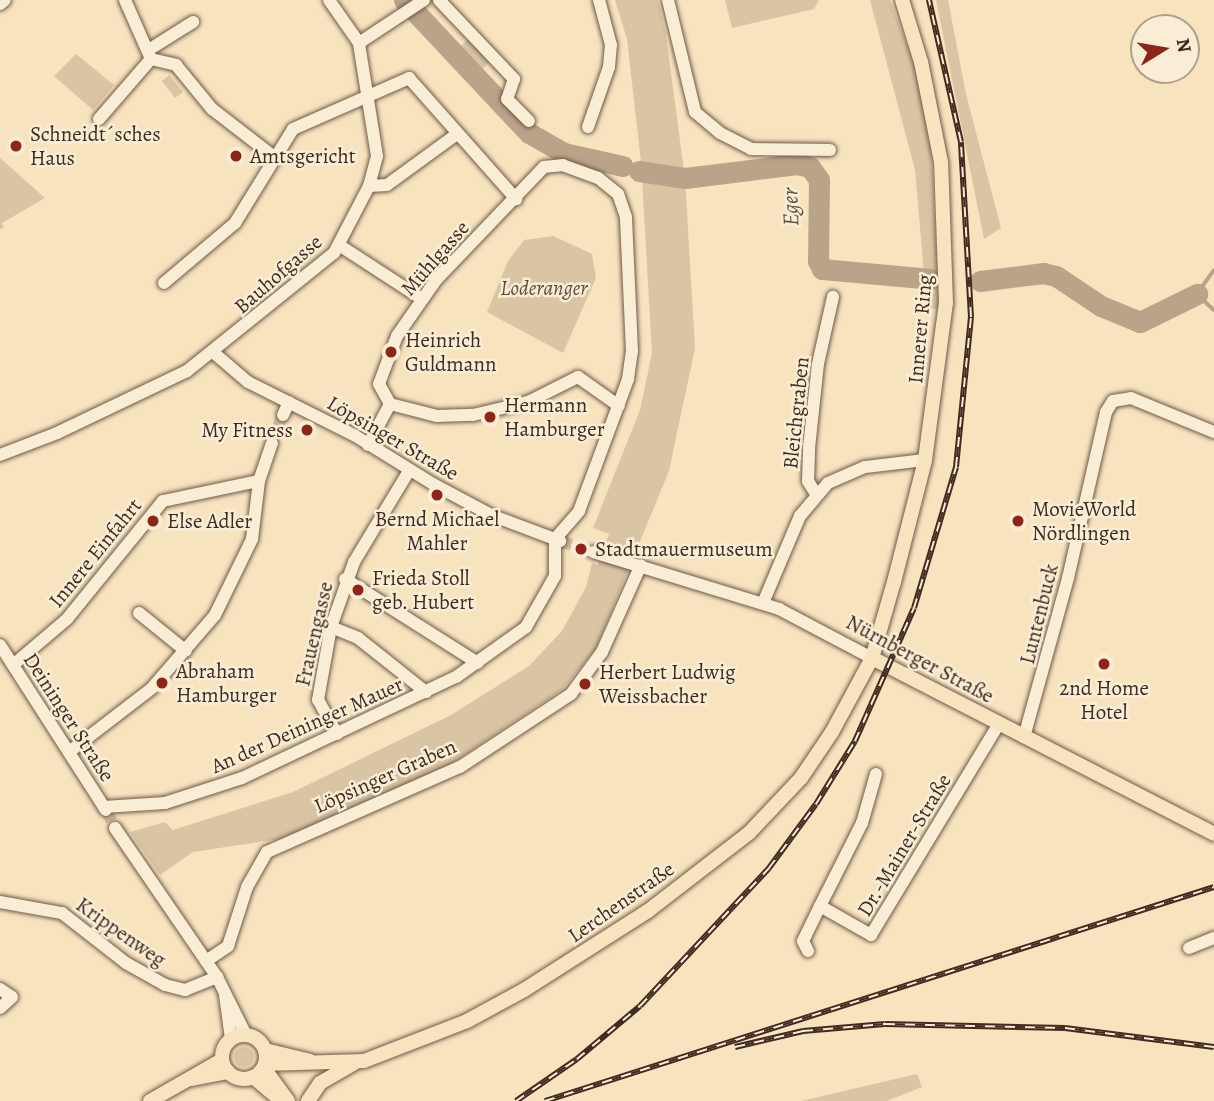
<!DOCTYPE html>
<meta charset="utf-8">
<style>
body{margin:0}
#map{position:relative;width:1214px;height:1101px;overflow:hidden;background:#f8e3bf;font-family:Alegreya,serif}
div>[style]{position:absolute}
[style*='--x']{left:calc(var(--x)*1px);top:calc(var(--y)*1px);width:calc(var(--w)*1px);rotate:calc(var(--a)*1deg)}
.green>*{inset:0;background:#d9c4a4}
.round{border-radius:50%}
.stream>*{height:3.5px;margin:-1.75px;padding:0 1.75px;transform-origin:1.75px;border-radius:1.75px;background:#baa489}
.river>*{height:21px;margin:-10.5px;padding:0 10.5px;transform-origin:10.5px;border-radius:10.5px;background:#baa489}
.minor-tunnel>*{height:12px;margin-top:-6px;transform-origin:0;background:repeating-linear-gradient(90deg,#d3be9f 0 12px,transparent 0 18px)}
.roads{filter:drop-shadow(0 0 2px #6f5948) drop-shadow(0 0 2px #6f5948)}
.minor>*{height:12px;margin:-6px;padding:0 6px;transform-origin:6px;border-radius:6px;background:#faedd5}
.major>*{height:14px;margin:-7px;padding:0 7px;transform-origin:7px;border-radius:7px;background:#f8e3bf}
.major>.ring{margin:-7px;padding:0;box-sizing:content-box;background:none;border:14px solid #f8e3bf;border-radius:50%}
.rail>*{height:6px;margin-top:-3px;transform-origin:0;background:repeating-linear-gradient(90deg,#faedd5 0 10px,#412b21 0 20px);box-sizing:border-box;border-block:2px solid #412b21}
.dots>*{width:19px;height:19px;translate:-50% -50%;box-sizing:border-box;border:4px solid #faedd5;border-radius:50%}
span{translate:-50% -50%;white-space:nowrap;text-align:center;line-height:1.15;-webkit-text-stroke:5px #faedd5;paint-order:stroke}
.poi-label{font-size:21px;color:#412b21}
.left{translate:0 -50%;text-align:left}
.right{translate:-100% -50%;text-align:right}
.street-label{font-size:21px;color:#412b21}
.park-label{font-size:21px;color:#5f4a3b;font-style:italic}
.water-label{font-size:23px;color:#654f40;font-style:italic}
.north{position:absolute;left:1130px;top:14px;width:70px;height:70px;box-sizing:border-box;background:#faedd5;border:2px solid #b09f8d;border-radius:50%;rotate:79deg;font-size:19px;font-weight:700;line-height:28px;text-align:center;color:#412b21}
.north::after{content:'';display:block;margin:auto;width:24px;height:32px;background:#8f2418;clip-path:polygon(50% 0,100% 100%,50% 72%,0 100%)}
</style>
<div id="map">
<div class="green">
<div style="clip-path:polygon(615px 0,658px 0,666px 35px,685px 178px,695px 348px,669px 471px,596px 648px,563px 689px,446px 767px,286px 838px,193px 852px,160px 875px,130px 832px,165px 822px,173px 830px,293px 792px,451px 715px,529px 666px,562px 631px,586px 587px,592px 563px,598px 565px,609px 534px,593px 528px,640px 410px,652px 353px,641px 162px,627px 39px)"></div>
<div style="clip-path:polygon(725px 0,819px 0,814px 9px,732px 28px)"></div>
<div style="clip-path:polygon(870px 0,890px 0,916px 69px,931px 148px,939px 309px,927px 308px,915px 170px)"></div>
<div style="clip-path:polygon(936px 0,948px 0,966px 94px,1001px 228px,984px 239px)"></div>
<div style="clip-path:polygon(469px 38px,491px 60px,477px 75px,454px 53px)"></div>
<div style="clip-path:polygon(76px 54px,114px 85px,93px 110px,54px 76px)"></div>
<div style="clip-path:polygon(169px 75px,183px 92px,175px 98px,162px 81px)"></div>
<div style="clip-path:polygon(0 158px,45px 198px,2px 223px,4px 228px,0 229px)"></div>
<div style="clip-path:polygon(553px 236px,592px 254px,596px 278px,563px 353px,487px 312px,508px 261px,524px 240px)"></div>
<div class="round" style="left:234px;top:1047px;width:20px;height:20px"></div>
<div style="clip-path:polygon(917px 1074px,922px 1087px,887px 1101px,801px 1101px)"></div>
</div>
<div class="stream">
<div style="--x:452;--y:54;--w:8;--a:0"></div>
<div style="--x:460;--y:54;--w:21;--a:45"></div>
<div style="--x:475;--y:69;--w:9;--a:96"></div>
<div style="--x:1214;--y:271;--w:29;--a:126"></div>
<div style="--x:1197;--y:294;--w:23;--a:43"></div>
</div>
<div class="river">
<div style="--x:404;--y:0;--w:183;--a:46.8"></div>
<div style="--x:529;--y:133;--w:40;--a:29.7"></div>
<div style="--x:564;--y:153;--w:60;--a:12.4"></div>
<div style="--x:639;--y:171;--w:47;--a:8.7"></div>
<div style="--x:685;--y:178;--w:113;--a:-7.1"></div>
<div style="--x:797;--y:164;--w:13;--a:13"></div>
<div style="--x:810;--y:167;--w:16;--a:55"></div>
<div style="--x:819;--y:180;--w:81;--a:90.7"></div>
<div style="--x:818;--y:261;--w:9;--a:63"></div>
<div style="--x:822;--y:269;--w:109;--a:5.2"></div>
<div style="--x:980;--y:281;--w:64;--a:-7.2"></div>
<div style="--x:1043;--y:273;--w:13;--a:13"></div>
<div style="--x:1056;--y:276;--w:54;--a:33.7"></div>
<div style="--x:1101;--y:306;--w:42;--a:22.3"></div>
<div style="--x:1140;--y:322;--w:64;--a:-26.2"></div>
</div>
<div class="minor-tunnel">
<div style="--x:272;--y:443;--w:30;--a:-69"></div>
<div style="--x:560;--y:541;--w:35;--a:18"></div>
<div style="--x:106;--y:810;--w:20;--a:63"></div>
</div>
<div class="roads">
<div class="minor">
<div style="--x:125;--y:0;--w:64;--a:66.2"></div>
<div style="--x:439;--y:0;--w:109;--a:46.5"></div>
<div style="--x:514;--y:79;--w:21;--a:109"></div>
<div style="--x:507;--y:99;--w:31;--a:45"></div>
<div style="--x:668;--y:0;--w:115;--a:76.4"></div>
<div style="--x:695;--y:112;--w:33;--a:40"></div>
<div style="--x:720;--y:133;--w:35;--a:27"></div>
<div style="--x:751;--y:149;--w:79;--a:0.7"></div>
<div style="--x:0;--y:4;--w:6;--a:-39"></div>
<div style="--x:359;--y:43;--w:78;--a:-33.5"></div>
<div style="--x:150;--y:49;--w:51;--a:-32.1"></div>
<div style="--x:151;--y:59;--w:26;--a:13"></div>
<div style="--x:176;--y:65;--w:57;--a:50.7"></div>
<div style="--x:212;--y:109;--w:77;--a:37.6"></div>
<div style="--x:99;--y:119;--w:79;--a:-49.1"></div>
<div style="--x:588;--y:127;--w:64;--a:-70.7"></div>
<div style="--x:609;--y:67;--w:22;--a:-85"></div>
<div style="--x:611;--y:45;--w:47;--a:-104.9"></div>
<div style="--x:369;--y:186;--w:18;--a:-3"></div>
<div style="--x:387;--y:185;--w:87;--a:-36.1"></div>
<div style="--x:339;--y:245;--w:99;--a:33"></div>
<div style="--x:164;--y:283;--w:93;--a:-40.2"></div>
<div style="--x:235;--y:223;--w:110;--a:-58.3"></div>
<div style="--x:293;--y:129;--w:127;--a:-23.7"></div>
<div style="--x:409;--y:78;--w:162;--a:48.5"></div>
<div style="--x:214;--y:353;--w:45;--a:40.5"></div>
<div style="--x:248;--y:382;--w:119;--a:26.6"></div>
<div style="--x:354;--y:435;--w:93;--a:31.8"></div>
<div style="--x:433;--y:484;--w:66;--a:28.1"></div>
<div style="--x:491;--y:515;--w:74;--a:20.6"></div>
<div style="--x:283;--y:415;--w:14;--a:-65"></div>
<div style="--x:368;--y:445;--w:47;--a:-61.8"></div>
<div style="--x:390;--y:404;--w:49;--a:14.3"></div>
<div style="--x:437;--y:416;--w:36;--a:-2"></div>
<div style="--x:473;--y:415;--w:57;--a:-13.3"></div>
<div style="--x:528;--y:402;--w:56;--a:-26.6"></div>
<div style="--x:578;--y:377;--w:50;--a:35.3"></div>
<div style="--x:0;--y:455;--w:61;--a:-21.1"></div>
<div style="--x:57;--y:433;--w:144;--a:-25.5"></div>
<div style="--x:187;--y:371;--w:189;--a:-38.8"></div>
<div style="--x:334;--y:253;--w:76;--a:-62.4"></div>
<div style="--x:369;--y:186;--w:31;--a:-75"></div>
<div style="--x:377;--y:156;--w:114;--a:-99.1"></div>
<div style="--x:359;--y:43;--w:52;--a:-124.9"></div>
<div style="--x:816;--y:494;--w:15;--a:-122"></div>
<div style="--x:808;--y:481;--w:33;--a:-88"></div>
<div style="--x:809;--y:448;--w:84;--a:-83.9"></div>
<div style="--x:818;--y:364;--w:69;--a:-77.4"></div>
<div style="--x:593;--y:552;--w:195;--a:17"></div>
<div style="--x:779;--y:609;--w:105;--a:27.8"></div>
<div style="--x:345;--y:579;--w:157;--a:32.3"></div>
<div style="--x:763;--y:603;--w:95;--a:-67"></div>
<div style="--x:800;--y:516;--w:43;--a:-49.7"></div>
<div style="--x:828;--y:483;--w:40;--a:-23.4"></div>
<div style="--x:865;--y:467;--w:60;--a:-6.7"></div>
<div style="--x:139;--y:613;--w:60;--a:39"></div>
<div style="--x:331;--y:627;--w:29;--a:22"></div>
<div style="--x:358;--y:638;--w:87;--a:38.5"></div>
<div style="--x:0;--y:645;--w:196;--a:57.3"></div>
<div style="--x:13;--y:665;--w:71;--a:-40.4"></div>
<div style="--x:67;--y:619;--w:152;--a:-50.9"></div>
<div style="--x:163;--y:501;--w:98;--a:-11.8"></div>
<div style="--x:337;--y:734;--w:39;--a:-119"></div>
<div style="--x:318;--y:700;--w:74;--a:-79.9"></div>
<div style="--x:331;--y:627;--w:69;--a:-70.5"></div>
<div style="--x:354;--y:562;--w:106;--a:-58.9"></div>
<div style="--x:1024;--y:737;--w:165;--a:-74.5"></div>
<div style="--x:1068;--y:578;--w:170;--a:-77.1"></div>
<div style="--x:1106;--y:412;--w:13;--a:-58"></div>
<div style="--x:1113;--y:401;--w:18;--a:-9"></div>
<div style="--x:1131;--y:398;--w:90;--a:22.3"></div>
<div style="--x:69;--y:752;--w:105;--a:-37.6"></div>
<div style="--x:152;--y:688;--w:96;--a:-49.2"></div>
<div style="--x:215;--y:615;--w:85;--a:-64"></div>
<div style="--x:252;--y:539;--w:58;--a:-83.1"></div>
<div style="--x:259;--y:481;--w:40;--a:-71.1"></div>
<div style="--x:876;--y:774;--w:51;--a:105.9"></div>
<div style="--x:862;--y:823;--w:93;--a:116.8"></div>
<div style="--x:820;--y:906;--w:59;--a:29.6"></div>
<div style="--x:871;--y:935;--w:245;--a:-58.8"></div>
<div style="--x:104;--y:807;--w:61;--a:-3.8"></div>
<div style="--x:165;--y:803;--w:81;--a:-18"></div>
<div style="--x:242;--y:778;--w:237;--a:-25.3"></div>
<div style="--x:456;--y:677;--w:86;--a:-35.5"></div>
<div style="--x:526;--y:627;--w:59;--a:-60.4"></div>
<div style="--x:555;--y:576;--w:37;--a:-90"></div>
<div style="--x:555;--y:539;--w:37;--a:-49"></div>
<div style="--x:579;--y:511;--w:141;--a:-69.6"></div>
<div style="--x:628;--y:379;--w:28;--a:-82"></div>
<div style="--x:632;--y:351;--w:134;--a:-92.6"></div>
<div style="--x:626;--y:217;--w:24;--a:-109"></div>
<div style="--x:618;--y:194;--w:26;--a:-141"></div>
<div style="--x:598;--y:178;--w:37;--a:-160"></div>
<div style="--x:563;--y:165;--w:19;--a:174"></div>
<div style="--x:544;--y:167;--w:156;--a:133.7"></div>
<div style="--x:436;--y:280;--w:68;--a:124.9"></div>
<div style="--x:397;--y:336;--w:51;--a:110.6"></div>
<div style="--x:379;--y:384;--w:23;--a:61"></div>
<div style="--x:115;--y:828;--w:181;--a:55.6"></div>
<div style="--x:217;--y:977;--w:65;--a:63.4"></div>
<div style="--x:0;--y:902;--w:63;--a:10.1"></div>
<div style="--x:62;--y:913;--w:81;--a:38"></div>
<div style="--x:126;--y:963;--w:45;--a:29.4"></div>
<div style="--x:165;--y:985;--w:21;--a:14"></div>
<div style="--x:185;--y:990;--w:35;--a:-22"></div>
<div style="--x:1189;--y:948;--w:27;--a:-22"></div>
<div style="--x:808;--y:951;--w:11;--a:-117"></div>
<div style="--x:803;--y:941;--w:39;--a:-64"></div>
<div style="--x:206;--y:961;--w:27;--a:-34"></div>
<div style="--x:228;--y:946;--w:62;--a:-72.1"></div>
<div style="--x:247;--y:887;--w:40;--a:-60.3"></div>
<div style="--x:267;--y:852;--w:211;--a:-23.8"></div>
<div style="--x:460;--y:767;--w:133;--a:-33.3"></div>
<div style="--x:571;--y:694;--w:52;--a:-53.6"></div>
<div style="--x:602;--y:652;--w:95;--a:-65.9"></div>
<div style="--x:0;--y:989;--w:14;--a:34"></div>
<div style="--x:12;--y:997;--w:16;--a:137"></div>
<div style="--x:225;--y:995;--w:44;--a:82.2"></div>
</div>
<div class="major">
<div style="--x:872;--y:658;--w:385;--a:27.2"></div>
<div class="ring" style="left:222px;top:1035px;width:30px;height:30px"></div>
<div style="--x:265;--y:1050;--w:46;--a:13.7"></div>
<div style="--x:265;--y:1064;--w:99;--a:-1.7"></div>
<div style="--x:364;--y:1061;--w:110;--a:-21.2"></div>
<div style="--x:467;--y:1021;--w:65;--a:-28.5"></div>
<div style="--x:524;--y:990;--w:147;--a:-32.5"></div>
<div style="--x:648;--y:911;--w:128;--a:-37.7"></div>
<div style="--x:749;--y:833;--w:76;--a:-46.6"></div>
<div style="--x:801;--y:778;--w:55;--a:-56"></div>
<div style="--x:832;--y:732;--w:84;--a:-61.6"></div>
<div style="--x:872;--y:658;--w:79;--a:-73.9"></div>
<div style="--x:894;--y:582;--w:126;--a:-75.7"></div>
<div style="--x:925;--y:460;--w:158;--a:-82.4"></div>
<div style="--x:946;--y:303;--w:141;--a:-92"></div>
<div style="--x:941;--y:162;--w:102;--a:-101.3"></div>
<div style="--x:921;--y:62;--w:65;--a:-107"></div>
<div style="--x:264;--y:1068;--w:41;--a:54"></div>
<div style="--x:253;--y:1077;--w:38;--a:40"></div>
<div style="--x:192;--y:1079;--w:37;--a:-11"></div>
<div style="--x:150;--y:1101;--w:83;--a:-29.7"></div>
<div style="--x:308;--y:1101;--w:22;--a:-56"></div>
<div style="--x:320;--y:1083;--w:39;--a:-30"></div>
</div>
</div>
<div class="rail">
<div style="--x:735;--y:1047;--w:70;--a:-13.2"></div>
<div style="--x:803;--y:1031;--w:82;--a:-4.9"></div>
<div style="--x:885;--y:1024;--w:180;--a:1.3"></div>
<div style="--x:1065;--y:1028;--w:150;--a:7.3"></div>
<div style="--x:516;--y:1101;--w:74;--a:-34.5"></div>
<div style="--x:577;--y:1059;--w:82;--a:-40.1"></div>
<div style="--x:640;--y:1006;--w:189;--a:-46.9"></div>
<div style="--x:769;--y:868;--w:79;--a:-53.7"></div>
<div style="--x:816;--y:804;--w:74;--a:-58.2"></div>
<div style="--x:855;--y:741;--w:145;--a:-66.1"></div>
<div style="--x:914;--y:608;--w:147;--a:-73.4"></div>
<div style="--x:956;--y:467;--w:151;--a:-84.3"></div>
<div style="--x:971;--y:317;--w:175;--a:-93.3"></div>
<div style="--x:961;--y:142;--w:146;--a:-102.7"></div>
<div style="--x:545;--y:1101;--w:702;--a:-17.74"></div>
</div>
<div class="dots">
<div style="left:16px;top:146px;background:#8f2418"></div>
<div style="left:236px;top:156px;background:#8f2418"></div>
<div style="left:391px;top:352px;background:#8f2418"></div>
<div style="left:490px;top:417px;background:#8f2418"></div>
<div style="left:307px;top:430px;background:#8f2418"></div>
<div style="left:437px;top:495px;background:#8f2418"></div>
<div style="left:153px;top:521px;background:#8f2418"></div>
<div style="left:1018px;top:521px;background:#8f2418"></div>
<div style="left:581px;top:549px;background:#8f2418"></div>
<div style="left:358px;top:590px;background:#8f2418"></div>
<div style="left:1104px;top:664px;background:#8f2418"></div>
<div style="left:162px;top:683px;background:#8f2418"></div>
<div style="left:585px;top:684px;background:#8f2418"></div>
</div>
<div class="poi-label">
<span class="left" style="left:30px;top:146px">Schneidt´sches<br>Haus</span>
<span class="left" style="left:250px;top:156px">Amtsgericht</span>
<span class="left" style="left:405px;top:352px">Heinrich<br>Guldmann</span>
<span class="left" style="left:504px;top:417px">Hermann<br>Hamburger</span>
<span class="right" style="left:293px;top:430px">My Fitness</span>
<span class="left" style="left:1032px;top:521px">MovieWorld<br>Nördlingen</span>
<span style="left:437px;top:531px">Bernd Michael<br>Mahler</span>
<span class="left" style="left:167px;top:521px">Else Adler</span>
<span class="left" style="left:595px;top:549px">Stadtmauermuseum</span>
<span class="left" style="left:372px;top:590px">Frieda Stoll<br>geb. Hubert</span>
<span class="left" style="left:176px;top:683px">Abraham<br>Hamburger</span>
<span class="left" style="left:599px;top:684px">Herbert Ludwig<br>Weissbacher</span>
<span style="left:1104px;top:700px">2nd Home<br>Hotel</span>
</div>
<div class="street-label">
<span style="left:435px;top:258px;rotate:-49deg">Mühlgasse</span>
<span style="left:278px;top:274px;rotate:-41deg">Bauhofgasse</span>
<span style="left:920px;top:329px;rotate:-85deg">Innerer Ring</span>
<span style="left:796px;top:413px;rotate:-84deg">Bleichgraben</span>
<span style="left:393px;top:438px;rotate:30deg">Löpsinger Straße</span>
<span style="left:95px;top:553px;rotate:-51deg">Innere Einfahrt</span>
<span style="left:1039px;top:614px;rotate:-76deg">Luntenbuck</span>
<span style="left:314px;top:634px;rotate:-77deg">Frauengasse</span>
<span style="left:920px;top:659px;rotate:28deg">Nürnberger Straße</span>
<span style="left:69px;top:717px;rotate:57deg">Deininger Straße</span>
<span style="left:307px;top:725px;rotate:-24deg">An der Deininger Mauer</span>
<span style="left:385px;top:776px;rotate:-24deg">Löpsinger Graben</span>
<span style="left:904px;top:845px;rotate:-59deg">Dr.-Mainer-Straße</span>
<span style="left:621px;top:902px;rotate:-35deg">Lerchenstraße</span>
<span style="left:121px;top:932px;rotate:35deg">Krippenweg</span>
</div>
<div class="park-label">
<span style="left:544px;top:288px">Loderanger</span>
</div>
<div class="water-label">
<span style="left:791px;top:207px;rotate:-92deg">Eger</span>
</div>
<div class="north">N</div>
</div>
